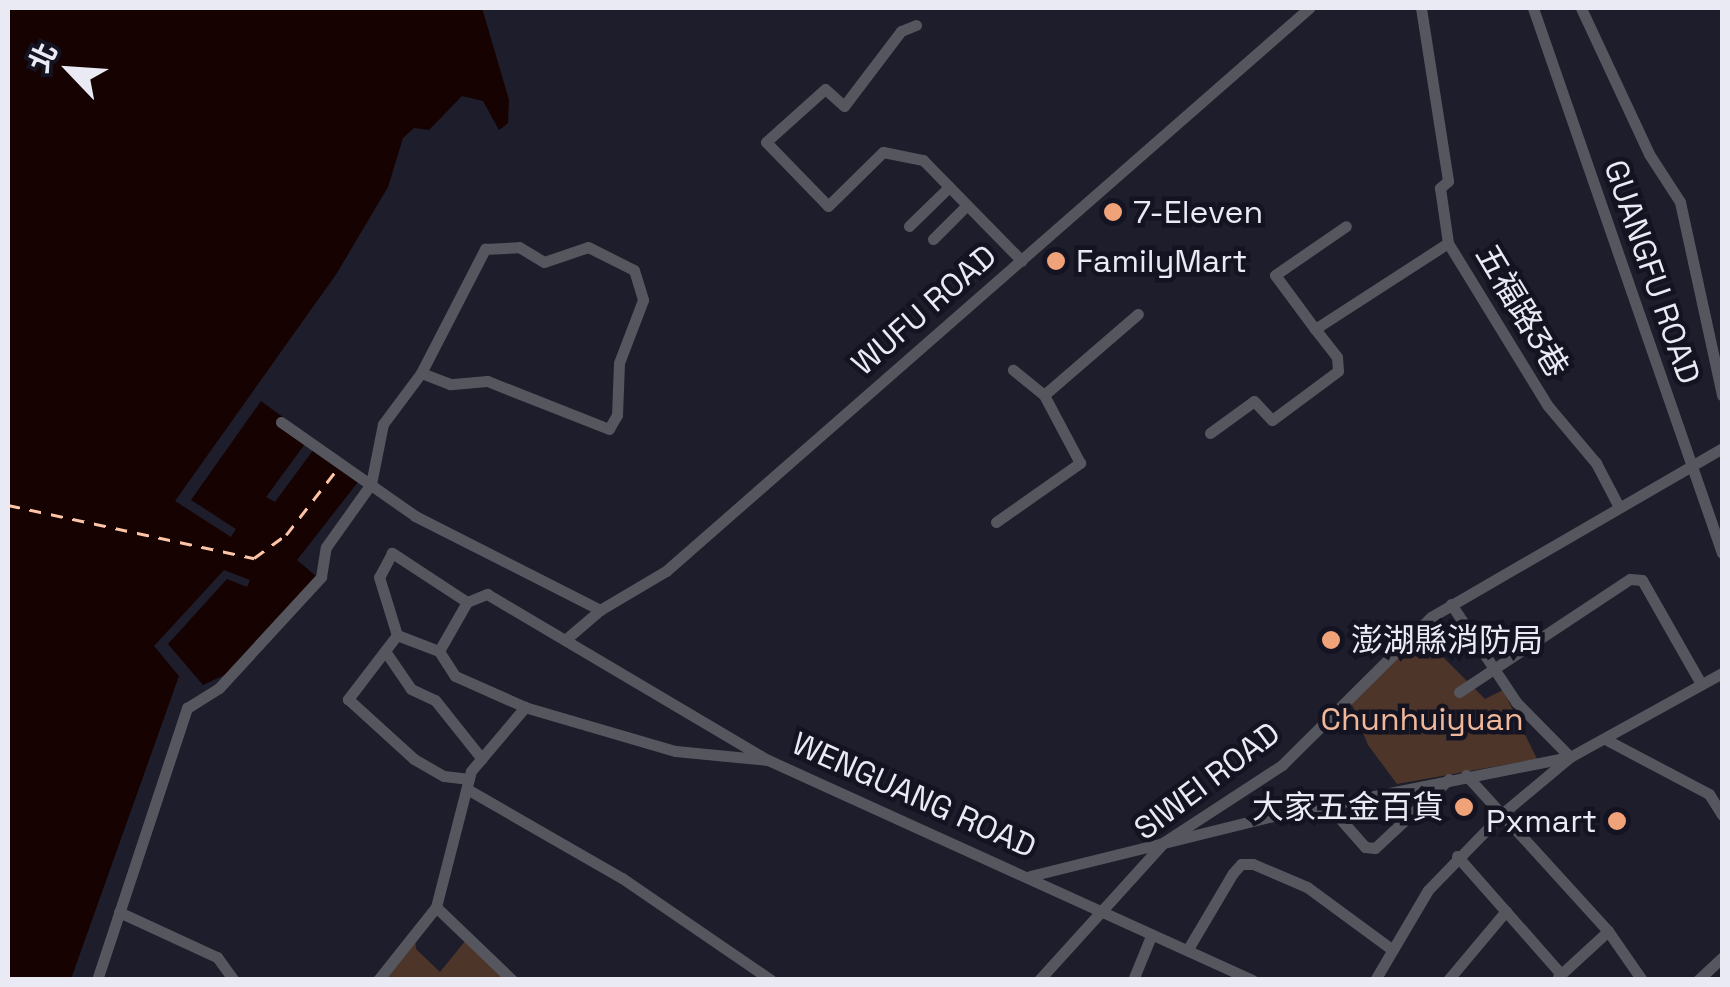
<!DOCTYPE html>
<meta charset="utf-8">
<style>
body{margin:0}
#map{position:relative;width:1730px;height:987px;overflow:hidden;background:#1d1d2b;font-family:"Space Grotesk","Noto Sans TC",sans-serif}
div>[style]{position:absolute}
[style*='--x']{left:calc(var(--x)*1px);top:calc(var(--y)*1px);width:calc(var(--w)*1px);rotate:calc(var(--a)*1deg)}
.green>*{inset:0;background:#4d352a}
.water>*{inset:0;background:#160200}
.ferry>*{height:2.5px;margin-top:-1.25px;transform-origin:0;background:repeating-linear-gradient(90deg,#fdc4a8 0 12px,transparent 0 22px)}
.minor>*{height:11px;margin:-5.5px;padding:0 5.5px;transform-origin:5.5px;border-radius:5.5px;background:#56565e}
.dots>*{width:28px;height:28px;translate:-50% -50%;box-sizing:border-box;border:5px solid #141321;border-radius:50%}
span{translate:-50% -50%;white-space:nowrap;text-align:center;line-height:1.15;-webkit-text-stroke:9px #141321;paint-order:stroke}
.poi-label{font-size:32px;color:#eaeaf4}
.left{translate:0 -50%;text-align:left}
.right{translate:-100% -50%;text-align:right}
.street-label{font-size:32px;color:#eaeaf4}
.park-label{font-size:32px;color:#f0b89b}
.frame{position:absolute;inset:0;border:10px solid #eaeaf4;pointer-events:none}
.north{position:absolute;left:20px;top:20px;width:100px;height:100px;-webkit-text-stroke:8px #141321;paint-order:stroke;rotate:295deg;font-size:28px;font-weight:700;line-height:40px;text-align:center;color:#eaeaf4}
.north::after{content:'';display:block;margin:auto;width:35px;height:45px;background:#eaeaf4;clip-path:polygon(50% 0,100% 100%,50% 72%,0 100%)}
</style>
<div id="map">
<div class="green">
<div style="clip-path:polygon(1419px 633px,1485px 699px,1503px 690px,1537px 759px,1397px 784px,1368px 745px,1350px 700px)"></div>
<div style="clip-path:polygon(415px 934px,416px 949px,440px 972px,470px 935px,519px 979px,381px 980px)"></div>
</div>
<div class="water">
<div style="clip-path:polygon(8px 8px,482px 8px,509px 100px,508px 123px,499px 130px,483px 101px,462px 96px,429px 130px,414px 128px,403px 138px,388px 187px,337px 273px,175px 501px,231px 537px,236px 529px,191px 500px,261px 401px,310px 437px,266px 497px,275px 502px,314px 449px,358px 482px,297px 560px,317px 577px,231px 672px,203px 685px,168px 644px,227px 579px,247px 587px,250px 580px,224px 570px,154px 646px,179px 676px,71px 979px,8px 979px)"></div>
</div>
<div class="ferry">
<div style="--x:8;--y:505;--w:252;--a:12.2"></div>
<div style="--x:254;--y:558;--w:39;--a:-36"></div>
<div style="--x:286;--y:535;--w:85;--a:-52.2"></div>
</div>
<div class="minor">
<div style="--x:1421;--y:8;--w:175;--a:81.1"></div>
<div style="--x:1448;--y:181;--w:11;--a:139"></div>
<div style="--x:1440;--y:188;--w:56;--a:81.7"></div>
<div style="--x:1448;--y:243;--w:191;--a:58.5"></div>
<div style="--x:1548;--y:406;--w:75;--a:49.9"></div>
<div style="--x:1596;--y:463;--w:50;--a:62.4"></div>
<div style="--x:1533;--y:8;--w:577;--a:70.87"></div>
<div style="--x:1581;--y:8;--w:161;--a:65"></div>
<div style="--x:1649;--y:154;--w:57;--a:57.1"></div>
<div style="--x:1680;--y:202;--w:198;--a:77.7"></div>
<div style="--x:916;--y:25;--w:16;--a:158"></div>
<div style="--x:901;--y:31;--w:94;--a:127.2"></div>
<div style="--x:844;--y:106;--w:25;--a:-138"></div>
<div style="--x:825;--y:89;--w:79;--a:138.1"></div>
<div style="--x:766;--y:142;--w:89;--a:45.9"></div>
<div style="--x:828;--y:206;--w:77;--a:-44.5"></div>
<div style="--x:883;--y:152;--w:41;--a:11.3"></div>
<div style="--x:923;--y:160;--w:141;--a:45.6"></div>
<div style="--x:909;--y:226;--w:56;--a:-44.3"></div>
<div style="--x:933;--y:239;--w:48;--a:-45"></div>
<div style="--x:1315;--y:329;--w:67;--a:-126.5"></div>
<div style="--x:1275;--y:275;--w:86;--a:-34.6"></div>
<div style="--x:1044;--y:395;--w:124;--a:-40.8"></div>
<div style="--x:281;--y:422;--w:164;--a:35"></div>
<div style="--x:415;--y:516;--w:208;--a:26.9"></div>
<div style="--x:1210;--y:433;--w:54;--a:-36"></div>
<div style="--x:1254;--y:401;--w:26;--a:47"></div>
<div style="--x:1272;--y:420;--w:82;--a:-36.6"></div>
<div style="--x:1338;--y:371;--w:14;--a:-94"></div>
<div style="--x:1337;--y:357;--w:36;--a:-128"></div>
<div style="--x:1315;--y:329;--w:158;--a:-32.9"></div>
<div style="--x:996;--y:522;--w:103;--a:-35.1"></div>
<div style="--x:1080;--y:463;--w:77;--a:-117.9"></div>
<div style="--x:1044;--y:395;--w:40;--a:-141"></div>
<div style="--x:467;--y:602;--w:90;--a:-146.8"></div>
<div style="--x:392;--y:553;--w:27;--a:118"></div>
<div style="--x:379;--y:577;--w:61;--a:72.8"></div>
<div style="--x:397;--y:635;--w:81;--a:127.4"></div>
<div style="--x:348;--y:699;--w:89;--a:42.3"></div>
<div style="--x:414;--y:759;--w:34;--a:30"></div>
<div style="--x:444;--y:776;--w:25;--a:7"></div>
<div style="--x:1451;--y:604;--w:118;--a:56.4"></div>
<div style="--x:1516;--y:702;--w:77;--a:45.5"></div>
<div style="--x:397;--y:635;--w:45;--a:20.9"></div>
<div style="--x:565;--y:640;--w:46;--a:-40.6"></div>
<div style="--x:600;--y:610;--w:77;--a:-30.6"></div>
<div style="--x:666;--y:571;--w:855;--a:-41.2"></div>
<div style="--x:385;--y:651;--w:46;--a:55.6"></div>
<div style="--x:411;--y:689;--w:26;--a:25"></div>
<div style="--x:435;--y:700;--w:75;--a:51.5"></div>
<div style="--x:1459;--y:692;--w:205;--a:-33.5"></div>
<div style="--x:1630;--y:579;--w:12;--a:5"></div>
<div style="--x:1642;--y:580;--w:120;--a:60.4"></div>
<div style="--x:1605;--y:739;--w:118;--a:27.9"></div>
<div style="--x:1709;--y:794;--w:25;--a:58"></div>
<div style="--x:768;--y:760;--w:93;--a:-174.5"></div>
<div style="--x:675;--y:751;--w:156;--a:-163.7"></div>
<div style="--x:525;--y:707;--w:77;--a:-156.1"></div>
<div style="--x:455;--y:676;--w:30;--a:-123"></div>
<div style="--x:439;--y:651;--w:56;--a:-60.3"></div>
<div style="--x:467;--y:602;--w:22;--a:-22"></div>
<div style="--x:487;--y:594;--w:326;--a:30.6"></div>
<div style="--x:768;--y:760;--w:532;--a:24.44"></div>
<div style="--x:1466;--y:775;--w:211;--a:47.7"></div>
<div style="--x:1608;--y:931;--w:60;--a:55.2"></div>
<div style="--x:467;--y:789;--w:179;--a:29.9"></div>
<div style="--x:622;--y:878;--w:181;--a:34.4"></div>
<div style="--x:1328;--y:805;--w:56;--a:48.6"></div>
<div style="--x:1365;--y:847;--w:10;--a:6"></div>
<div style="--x:1375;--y:848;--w:101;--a:-43"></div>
<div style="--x:1457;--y:856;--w:157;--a:48.6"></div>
<div style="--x:1030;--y:876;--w:241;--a:-13.9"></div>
<div style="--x:1264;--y:818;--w:312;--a:-11.3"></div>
<div style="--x:436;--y:907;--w:105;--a:43.8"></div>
<div style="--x:119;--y:912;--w:108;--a:24.7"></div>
<div style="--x:217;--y:957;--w:29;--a:54"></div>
<div style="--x:1188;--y:949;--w:88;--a:-59.4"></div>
<div style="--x:1233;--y:873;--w:12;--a:-48"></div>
<div style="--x:1241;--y:864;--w:12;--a:0"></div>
<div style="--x:1253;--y:864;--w:59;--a:23.1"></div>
<div style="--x:1307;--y:887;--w:103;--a:36.3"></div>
<div style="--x:1558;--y:977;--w:68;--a:-42.6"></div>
<div style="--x:97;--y:980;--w:287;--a:-71.7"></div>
<div style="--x:187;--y:708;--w:38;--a:-32"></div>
<div style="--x:219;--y:688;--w:151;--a:-47.4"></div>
<div style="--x:321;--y:577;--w:30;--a:-81"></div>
<div style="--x:326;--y:547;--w:77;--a:-54.5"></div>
<div style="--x:371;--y:484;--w:61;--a:-78.7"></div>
<div style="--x:383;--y:424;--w:64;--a:-53.3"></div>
<div style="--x:421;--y:373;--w:140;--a:-62.7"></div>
<div style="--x:485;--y:249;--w:34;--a:-3"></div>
<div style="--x:519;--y:247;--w:29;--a:31"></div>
<div style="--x:544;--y:262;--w:46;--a:-18.8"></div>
<div style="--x:588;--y:247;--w:51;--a:26.6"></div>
<div style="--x:634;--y:270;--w:31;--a:73"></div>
<div style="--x:643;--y:300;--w:67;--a:110.9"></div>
<div style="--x:619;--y:363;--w:52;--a:92.2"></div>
<div style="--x:617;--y:415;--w:16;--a:120"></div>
<div style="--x:609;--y:429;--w:131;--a:-158.5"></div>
<div style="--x:487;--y:381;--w:37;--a:175"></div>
<div style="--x:450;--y:384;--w:31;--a:-159"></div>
<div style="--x:378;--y:980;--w:93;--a:-51.5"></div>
<div style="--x:436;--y:907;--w:140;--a:-75.6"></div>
<div style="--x:471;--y:771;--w:84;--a:-49.8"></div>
<div style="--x:1039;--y:980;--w:186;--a:-47.8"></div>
<div style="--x:1164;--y:842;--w:141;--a:-33.1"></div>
<div style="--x:1282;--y:765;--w:210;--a:-44.8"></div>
<div style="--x:1431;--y:617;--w:337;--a:-30.1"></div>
<div style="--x:1133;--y:980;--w:48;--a:-67.8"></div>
<div style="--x:1375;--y:980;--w:104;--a:-59.5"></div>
<div style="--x:1428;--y:890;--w:107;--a:-45.8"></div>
<div style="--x:1503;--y:813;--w:87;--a:-39.9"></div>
<div style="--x:1570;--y:757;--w:174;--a:-28.9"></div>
<div style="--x:1448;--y:980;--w:90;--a:-50"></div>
<div style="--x:1698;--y:980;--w:33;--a:-43"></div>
</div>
<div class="dots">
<div style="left:1113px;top:212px;background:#f0a279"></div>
<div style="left:1056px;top:261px;background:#f0a279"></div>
<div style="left:1331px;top:640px;background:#f0a279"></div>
<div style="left:1464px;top:807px;background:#f0a279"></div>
<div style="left:1617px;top:821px;background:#f0a279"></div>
</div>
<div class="poi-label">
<span class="left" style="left:1133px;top:212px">7-Eleven</span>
<span class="left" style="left:1076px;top:261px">FamilyMart</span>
<span class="left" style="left:1351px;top:640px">澎湖縣消防局</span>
<span class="right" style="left:1444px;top:807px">大家五金百貨</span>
<span class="right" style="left:1597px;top:821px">Pxmart</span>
</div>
<div class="street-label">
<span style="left:1652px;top:272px;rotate:71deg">GUANGFU ROAD</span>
<span style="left:924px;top:310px;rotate:-41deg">WUFU ROAD</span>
<span style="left:1522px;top:311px;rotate:59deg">五福路3巷</span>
<span style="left:1207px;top:781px;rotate:-37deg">SIWEI ROAD</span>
<span style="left:914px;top:795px;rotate:24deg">WENGUANG ROAD</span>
</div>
<div class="park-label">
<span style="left:1422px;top:719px">Chunhuiyuan</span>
</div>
<div class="frame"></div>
<div class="north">北</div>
</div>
